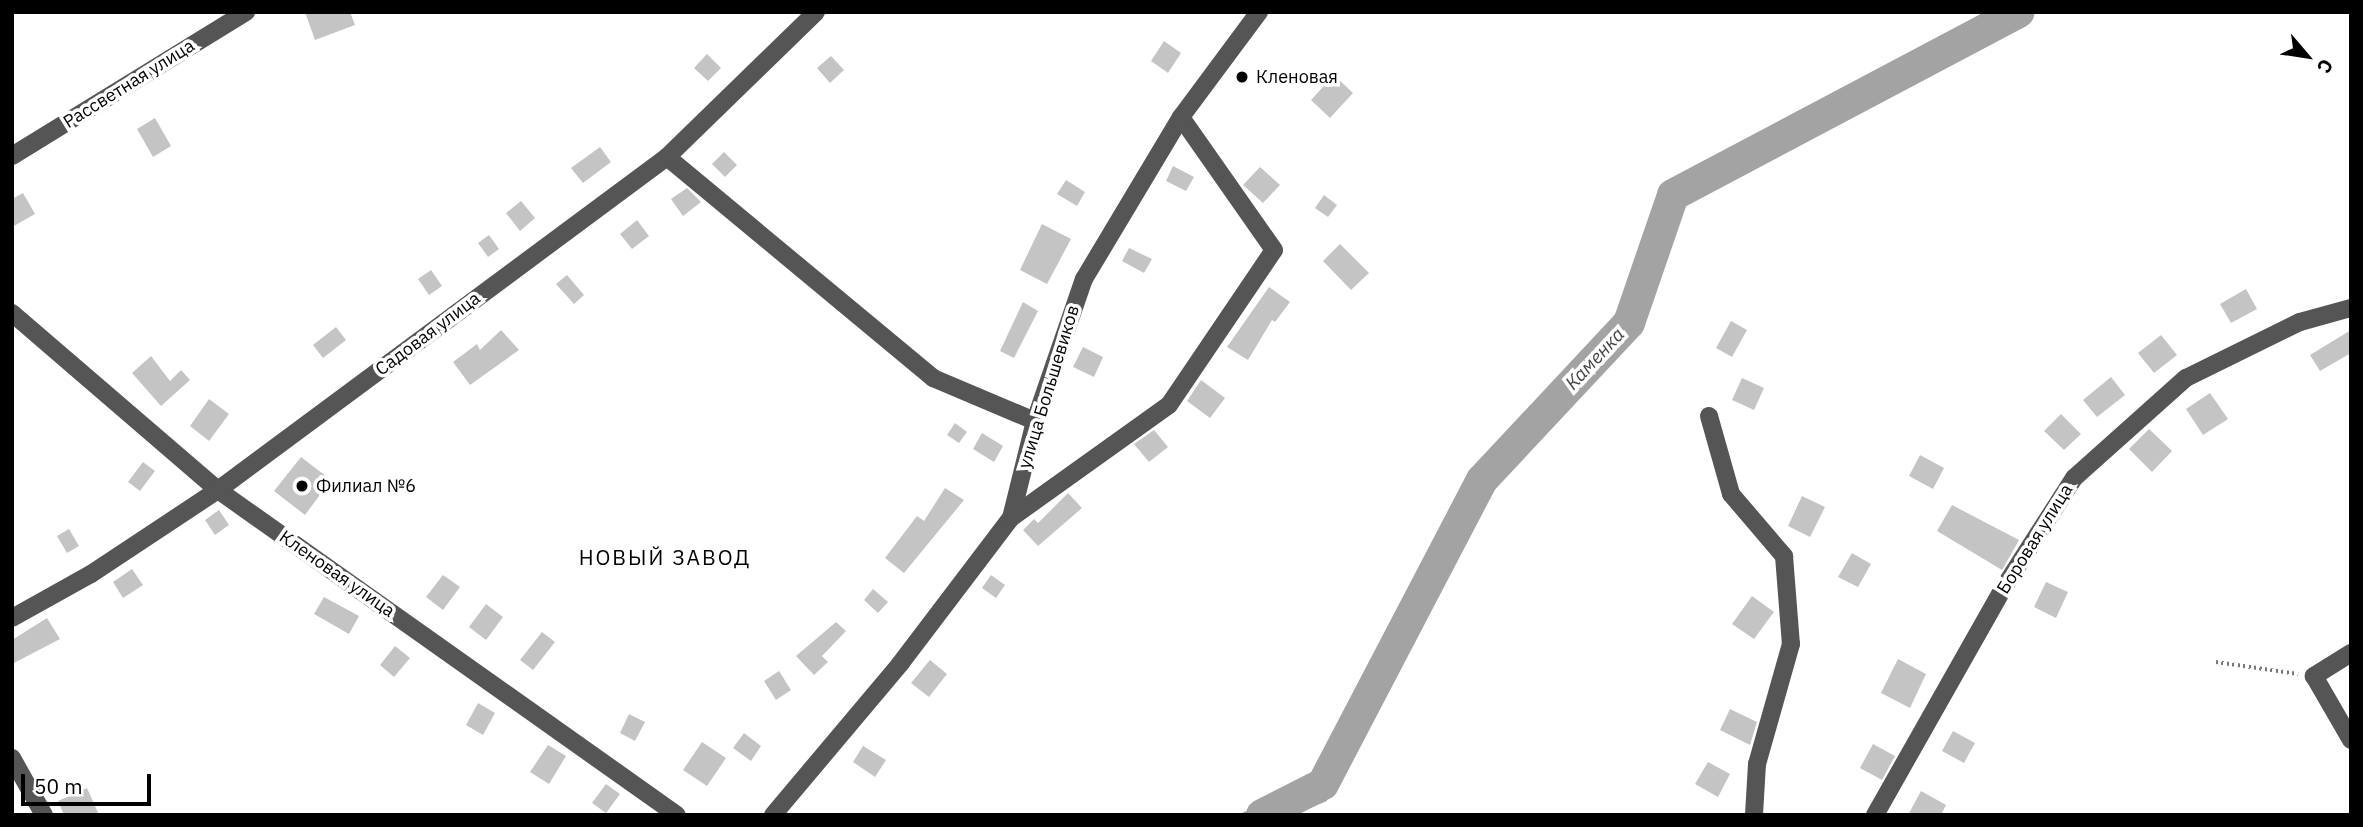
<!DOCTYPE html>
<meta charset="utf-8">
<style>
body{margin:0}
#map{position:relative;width:2363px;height:827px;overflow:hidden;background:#fff;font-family:"IBM Plex Sans",sans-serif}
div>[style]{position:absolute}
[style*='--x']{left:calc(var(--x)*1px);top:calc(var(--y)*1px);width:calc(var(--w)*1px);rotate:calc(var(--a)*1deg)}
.water>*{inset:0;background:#a3a3a3}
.river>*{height:32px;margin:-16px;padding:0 16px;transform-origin:16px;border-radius:16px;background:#a3a3a3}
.building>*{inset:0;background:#c4c4c4}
.path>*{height:3.5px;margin-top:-1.75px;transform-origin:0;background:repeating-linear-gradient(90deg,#777 0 2px,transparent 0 5.5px)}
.minor>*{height:18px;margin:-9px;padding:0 9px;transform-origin:9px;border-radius:9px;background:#555}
.dots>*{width:19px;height:19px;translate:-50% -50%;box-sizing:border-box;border:4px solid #fff;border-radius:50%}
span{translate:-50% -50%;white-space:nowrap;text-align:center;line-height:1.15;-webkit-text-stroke:7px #fff;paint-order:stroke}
.poi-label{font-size:18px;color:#000}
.left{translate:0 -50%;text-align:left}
.street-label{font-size:18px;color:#000}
.water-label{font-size:19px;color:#444;font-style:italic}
.quarter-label{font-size:21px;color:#000;letter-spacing:2px}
.frame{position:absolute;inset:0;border:14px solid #000;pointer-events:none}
.north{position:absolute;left:2272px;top:21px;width:70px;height:70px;-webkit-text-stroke:5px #fff;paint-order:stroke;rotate:119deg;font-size:19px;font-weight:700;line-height:28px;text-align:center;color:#000}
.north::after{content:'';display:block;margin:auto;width:24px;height:32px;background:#000;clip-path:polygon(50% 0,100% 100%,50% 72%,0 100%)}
.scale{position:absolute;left:21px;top:774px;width:130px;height:32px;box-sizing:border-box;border:4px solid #000;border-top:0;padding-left:9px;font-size:21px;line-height:24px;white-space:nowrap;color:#000;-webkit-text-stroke:5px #fff;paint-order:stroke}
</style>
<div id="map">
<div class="water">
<div style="clip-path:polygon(1307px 774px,1323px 784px,1327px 801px,1293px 815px,1237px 815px,1283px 796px)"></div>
</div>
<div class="river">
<div style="--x:1262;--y:815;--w:68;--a:-26.9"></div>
<div style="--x:1323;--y:784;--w:343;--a:-62.4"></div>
<div style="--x:1482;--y:480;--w:215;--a:-46.9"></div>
<div style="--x:1629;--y:323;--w:135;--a:-71"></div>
<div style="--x:1673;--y:195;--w:391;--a:-27.9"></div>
</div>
<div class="building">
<div style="clip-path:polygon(305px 12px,350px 12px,355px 25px,315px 40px)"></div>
<div style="clip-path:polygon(1164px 41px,1181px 53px,1168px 73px,1151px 61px)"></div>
<div style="clip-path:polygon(707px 54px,721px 68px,708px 81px,694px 68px)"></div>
<div style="clip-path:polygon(831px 56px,844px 70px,830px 83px,817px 68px)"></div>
<div style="clip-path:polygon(1334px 75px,1353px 93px,1330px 118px,1311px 100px)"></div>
<div style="clip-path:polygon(155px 118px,171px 146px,153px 157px,137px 129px)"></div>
<div style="clip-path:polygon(600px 147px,611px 162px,583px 183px,571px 168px)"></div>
<div style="clip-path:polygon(724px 152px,737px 165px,725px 177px,712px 164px)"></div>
<div style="clip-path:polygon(1173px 166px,1194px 177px,1186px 191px,1166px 181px)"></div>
<div style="clip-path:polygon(1260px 167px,1280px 185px,1263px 203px,1243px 185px)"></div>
<div style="clip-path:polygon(1066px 180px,1085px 192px,1077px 206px,1057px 194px)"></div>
<div style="clip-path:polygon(687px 188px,701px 202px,683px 216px,671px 199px)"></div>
<div style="clip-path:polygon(23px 193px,35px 214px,12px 227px,12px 199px)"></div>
<div style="clip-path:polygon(1324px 195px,1337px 205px,1328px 217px,1315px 208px)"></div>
<div style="clip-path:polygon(521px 201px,535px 218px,520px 231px,506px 213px)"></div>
<div style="clip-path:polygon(637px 220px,649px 236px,632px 249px,620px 234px)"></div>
<div style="clip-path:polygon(1042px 224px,1071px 239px,1047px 284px,1020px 270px)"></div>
<div style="clip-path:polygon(489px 235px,499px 249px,488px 257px,478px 243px)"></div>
<div style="clip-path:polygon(1340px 244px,1369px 273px,1351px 290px,1323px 261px)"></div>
<div style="clip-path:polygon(1129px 248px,1152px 259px,1144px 273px,1122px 261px)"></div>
<div style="clip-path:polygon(431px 270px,442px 286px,429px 295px,418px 279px)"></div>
<div style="clip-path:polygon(567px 275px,584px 295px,574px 304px,556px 284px)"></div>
<div style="clip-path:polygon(1269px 287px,1290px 302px,1275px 322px,1272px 320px,1248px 360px,1227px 347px)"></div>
<div style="clip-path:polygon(2246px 289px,2257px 309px,2231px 323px,2220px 304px)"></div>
<div style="clip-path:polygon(1023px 302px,1038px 311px,1014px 358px,1000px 351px)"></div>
<div style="clip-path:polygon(1731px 321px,1747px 330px,1732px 357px,1716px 348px)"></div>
<div style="clip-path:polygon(336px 327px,346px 340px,323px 358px,313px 345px)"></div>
<div style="clip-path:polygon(501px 330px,519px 350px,470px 385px,453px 362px,477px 344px,480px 350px)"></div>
<div style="clip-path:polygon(2351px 330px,2351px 353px,2320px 371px,2310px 355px)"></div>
<div style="clip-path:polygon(2161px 335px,2177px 355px,2154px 373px,2138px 353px)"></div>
<div style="clip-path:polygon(1083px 347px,1103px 357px,1094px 377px,1073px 367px)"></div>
<div style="clip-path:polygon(151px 356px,170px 381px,181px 370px,190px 380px,161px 406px,132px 373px)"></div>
<div style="clip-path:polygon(2111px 377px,2125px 395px,2097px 417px,2083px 400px)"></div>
<div style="clip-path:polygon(1742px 378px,1764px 388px,1754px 410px,1732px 400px)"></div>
<div style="clip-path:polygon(1201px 380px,1225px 398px,1210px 418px,1187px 401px)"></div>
<div style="clip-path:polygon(2210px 393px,2228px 419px,2203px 435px,2186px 409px)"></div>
<div style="clip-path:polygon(209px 399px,229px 414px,209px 441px,190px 426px)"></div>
<div style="clip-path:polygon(2061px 414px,2081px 434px,2064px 450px,2044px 431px)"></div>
<div style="clip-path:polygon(955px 423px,967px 432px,959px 443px,947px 435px)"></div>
<div style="clip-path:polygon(2149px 429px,2172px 451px,2152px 472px,2129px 449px)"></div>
<div style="clip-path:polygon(1154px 430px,1168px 447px,1149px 462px,1134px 444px)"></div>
<div style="clip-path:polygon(982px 433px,1003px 446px,994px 462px,973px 449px)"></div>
<div style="clip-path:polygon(1920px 455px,1944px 468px,1933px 489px,1909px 476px)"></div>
<div style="clip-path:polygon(301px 457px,331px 480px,305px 515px,274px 491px)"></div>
<div style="clip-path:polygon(143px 462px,155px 471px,140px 491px,128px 482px)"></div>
<div style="clip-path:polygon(945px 488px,964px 500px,904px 573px,885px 558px,917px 516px,924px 521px)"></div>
<div style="clip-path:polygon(1068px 493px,1082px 508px,1038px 546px,1023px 530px,1034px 519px,1038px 523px)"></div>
<div style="clip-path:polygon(1802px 496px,1825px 507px,1810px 537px,1788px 526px)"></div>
<div style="clip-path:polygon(1952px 505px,2019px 540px,2002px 570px,1937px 531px)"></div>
<div style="clip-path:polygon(219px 510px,229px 525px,215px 535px,205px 520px)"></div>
<div style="clip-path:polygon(69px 529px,79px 546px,67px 553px,57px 536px)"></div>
<div style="clip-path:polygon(1852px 553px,1871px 564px,1858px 587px,1838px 577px)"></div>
<div style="clip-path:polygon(132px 569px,143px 585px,123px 598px,113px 582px)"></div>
<div style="clip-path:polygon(443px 575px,460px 587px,443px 610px,426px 597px)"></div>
<div style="clip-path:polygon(991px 575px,1005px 585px,996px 598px,982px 588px)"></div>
<div style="clip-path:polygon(2046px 582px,2068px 592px,2056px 618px,2034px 607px)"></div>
<div style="clip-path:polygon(873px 589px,888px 602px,878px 613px,864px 600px)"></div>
<div style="clip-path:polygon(1752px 596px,1774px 612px,1754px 639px,1732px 624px)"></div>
<div style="clip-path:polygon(324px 597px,359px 616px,349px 634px,314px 614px)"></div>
<div style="clip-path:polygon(486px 604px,503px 617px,486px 640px,469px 627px)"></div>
<div style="clip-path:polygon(47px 618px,60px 639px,12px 664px,12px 640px)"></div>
<div style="clip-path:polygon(836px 622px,846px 631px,822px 656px,828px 662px,814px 675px,796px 656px)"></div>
<div style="clip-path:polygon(542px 632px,555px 642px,533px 670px,520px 660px)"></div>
<div style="clip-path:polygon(395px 646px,410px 658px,394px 677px,380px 665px)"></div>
<div style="clip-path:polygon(1898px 659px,1926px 674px,1910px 708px,1881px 693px)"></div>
<div style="clip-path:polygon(930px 660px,947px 674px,929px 697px,911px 683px)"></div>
<div style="clip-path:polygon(779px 671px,791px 690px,776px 700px,764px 681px)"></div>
<div style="clip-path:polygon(478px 703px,495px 713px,483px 735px,466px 725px)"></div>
<div style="clip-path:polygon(1730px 709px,1757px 722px,1750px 745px,1720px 730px)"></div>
<div style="clip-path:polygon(629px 714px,645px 722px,635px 741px,620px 733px)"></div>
<div style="clip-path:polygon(1953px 731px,1975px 743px,1964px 763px,1942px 751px)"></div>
<div style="clip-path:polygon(744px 733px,761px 746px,751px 761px,733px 748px)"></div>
<div style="clip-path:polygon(702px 742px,726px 758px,707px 786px,683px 770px)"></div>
<div style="clip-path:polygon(1873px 744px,1895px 756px,1882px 780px,1860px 768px)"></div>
<div style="clip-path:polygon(548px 745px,566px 756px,549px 784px,530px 772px)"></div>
<div style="clip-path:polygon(863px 746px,886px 760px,875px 777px,853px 762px)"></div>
<div style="clip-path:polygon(1708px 762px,1730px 774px,1718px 797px,1695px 784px)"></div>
<div style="clip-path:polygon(606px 784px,620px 794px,606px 813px,592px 803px)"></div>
<div style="clip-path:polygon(87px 788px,99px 815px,64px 815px,58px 801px)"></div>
<div style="clip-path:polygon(1921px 791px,1946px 805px,1941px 815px,1908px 815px)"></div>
</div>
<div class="path">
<div style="--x:2216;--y:662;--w:83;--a:8.3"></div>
</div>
<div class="minor">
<div style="--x:12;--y:156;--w:275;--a:-31.6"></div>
<div style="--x:667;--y:157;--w:346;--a:39.7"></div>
<div style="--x:933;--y:378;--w:111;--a:22.9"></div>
<div style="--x:12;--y:313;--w:272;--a:40.7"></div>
<div style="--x:218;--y:490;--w:562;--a:35.3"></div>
<div style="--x:1709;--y:416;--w:81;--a:74.2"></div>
<div style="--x:1731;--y:494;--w:82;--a:49.5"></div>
<div style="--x:1784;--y:556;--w:88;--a:85.5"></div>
<div style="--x:1791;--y:644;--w:125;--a:105.8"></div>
<div style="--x:1757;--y:764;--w:51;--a:93.4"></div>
<div style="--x:1011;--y:518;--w:194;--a:-35.6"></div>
<div style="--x:1169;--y:405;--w:187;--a:-55.9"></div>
<div style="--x:1274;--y:250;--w:162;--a:-125"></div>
<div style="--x:12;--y:618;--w:90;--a:-29.1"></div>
<div style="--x:91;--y:574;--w:152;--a:-33.5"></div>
<div style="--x:218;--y:490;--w:559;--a:-36.56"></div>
<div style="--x:667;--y:157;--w:208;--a:-44.2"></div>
<div style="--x:2351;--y:653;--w:44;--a:148.1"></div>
<div style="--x:2314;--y:676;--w:74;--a:60"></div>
<div style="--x:12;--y:758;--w:65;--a:60.7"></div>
<div style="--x:773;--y:815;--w:197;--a:-49.9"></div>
<div style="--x:900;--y:664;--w:183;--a:-52.8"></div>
<div style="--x:1011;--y:518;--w:100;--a:-76.1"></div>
<div style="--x:1035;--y:421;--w:150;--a:-71"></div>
<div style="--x:1084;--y:279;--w:189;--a:-59.1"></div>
<div style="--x:1181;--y:117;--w:131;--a:-53.4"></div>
<div style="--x:1875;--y:815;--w:262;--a:-60.5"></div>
<div style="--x:2004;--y:587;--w:130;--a:-57.3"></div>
<div style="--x:2074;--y:478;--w:150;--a:-41.8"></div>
<div style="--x:2186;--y:378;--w:127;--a:-26.2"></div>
<div style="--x:2300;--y:322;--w:53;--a:-15.4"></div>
</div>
<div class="dots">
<div style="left:1242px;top:77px;background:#000"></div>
<div style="left:302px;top:486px;background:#000"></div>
</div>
<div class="poi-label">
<span class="left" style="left:1256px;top:77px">Кленовая</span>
<span class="left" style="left:316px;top:486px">Филиал №6</span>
</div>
<div class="street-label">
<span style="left:129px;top:84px;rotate:-32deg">Рассветная улица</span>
<span style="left:428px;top:334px;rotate:-37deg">Садовая улица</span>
<span style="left:1049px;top:387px;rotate:-73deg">улица Большевиков</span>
<span style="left:2035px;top:539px;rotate:-58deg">Боровая улица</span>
<span style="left:337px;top:574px;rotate:35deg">Кленовая улица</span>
</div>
<div class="water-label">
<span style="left:1595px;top:359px;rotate:-47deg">Каменка</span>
</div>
<div class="quarter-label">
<span style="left:665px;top:557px">НОВЫЙ ЗАВОД</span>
</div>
<div class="frame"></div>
<div class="north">С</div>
<div class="scale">50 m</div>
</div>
